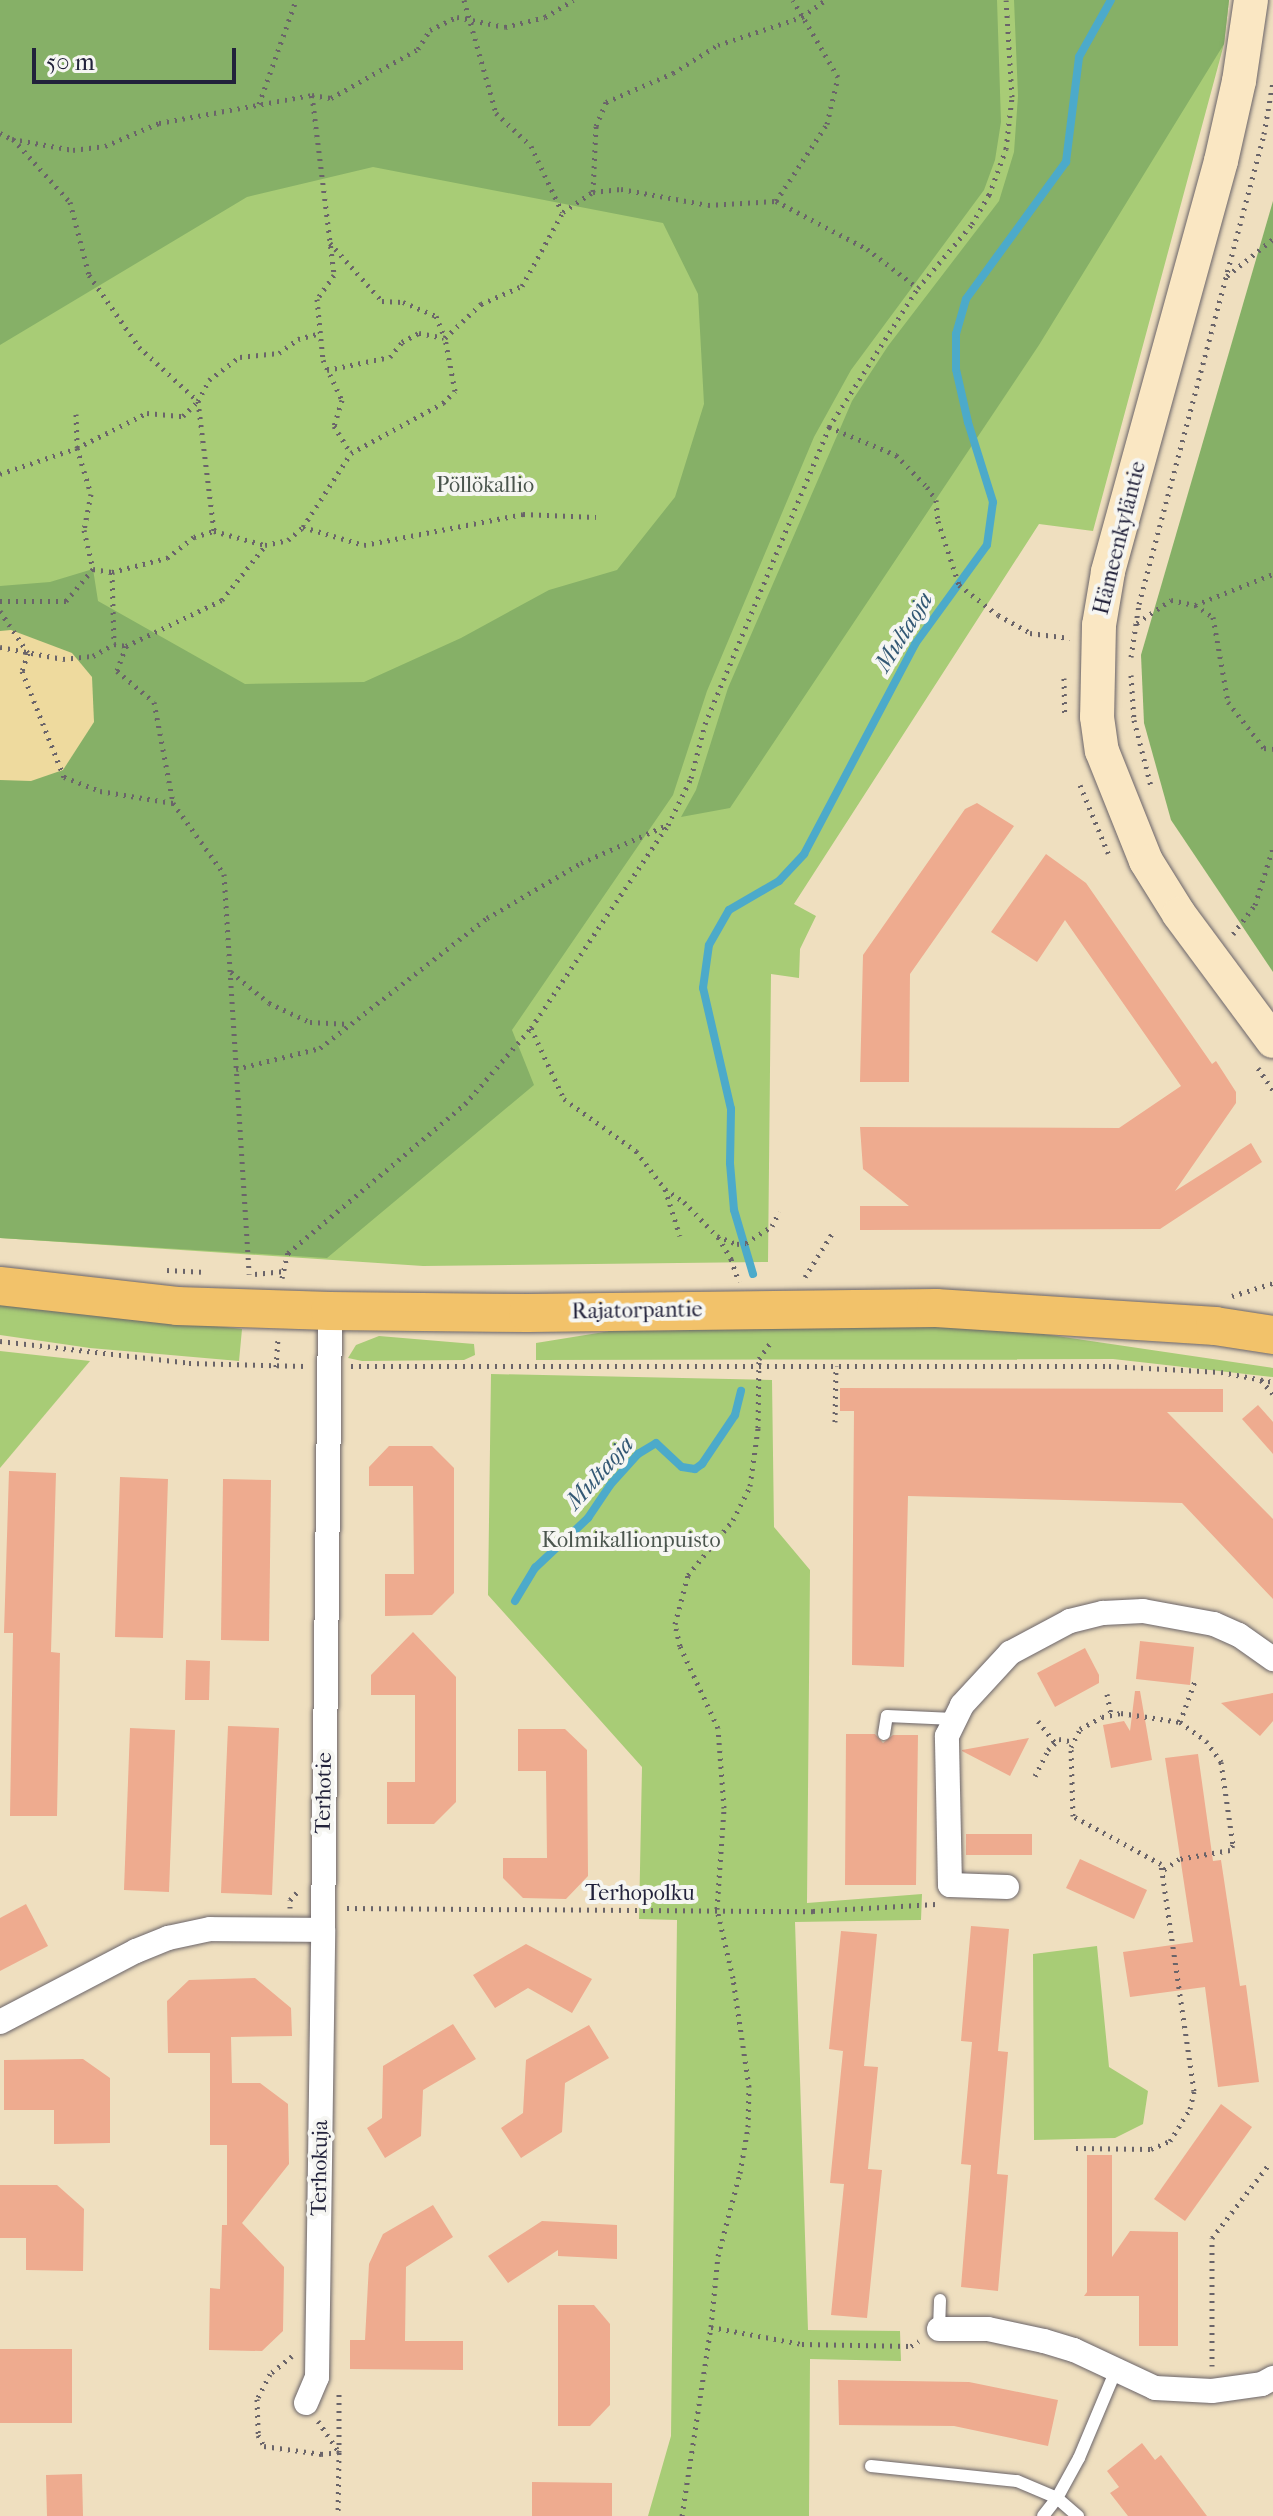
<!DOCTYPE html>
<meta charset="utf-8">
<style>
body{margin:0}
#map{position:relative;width:1273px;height:2516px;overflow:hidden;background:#efdfbf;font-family:"IM FELL French Canon",serif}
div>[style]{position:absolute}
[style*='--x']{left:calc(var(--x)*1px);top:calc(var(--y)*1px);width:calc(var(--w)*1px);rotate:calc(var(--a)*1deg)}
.green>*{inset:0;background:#a8cc76}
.forest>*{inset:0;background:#86b067}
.sand>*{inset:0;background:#eeda9e}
.stream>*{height:8px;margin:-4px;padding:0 4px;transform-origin:4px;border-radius:4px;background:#4caaca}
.building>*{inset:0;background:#eeab8f}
.path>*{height:5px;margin-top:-2.5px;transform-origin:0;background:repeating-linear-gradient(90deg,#6a6469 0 2px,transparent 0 8px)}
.roads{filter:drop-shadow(0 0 2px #6a6469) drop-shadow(0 0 2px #6a6469)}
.lane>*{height:12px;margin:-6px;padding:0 6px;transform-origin:6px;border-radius:6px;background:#fff}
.street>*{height:24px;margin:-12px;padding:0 12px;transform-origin:12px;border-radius:12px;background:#fff}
.secondary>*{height:34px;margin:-17px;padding:0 17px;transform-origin:17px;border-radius:17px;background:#fae7c3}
.primary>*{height:38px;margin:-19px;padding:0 19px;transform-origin:19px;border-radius:19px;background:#f2c26a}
span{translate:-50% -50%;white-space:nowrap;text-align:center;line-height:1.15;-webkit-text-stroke:8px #f6f6f2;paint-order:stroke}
.park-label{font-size:22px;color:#4a554d}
.street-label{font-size:22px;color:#22223b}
.water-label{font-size:24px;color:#335874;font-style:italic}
.scale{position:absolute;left:32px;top:48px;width:204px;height:36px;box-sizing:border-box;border:4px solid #22223b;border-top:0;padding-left:10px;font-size:24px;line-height:28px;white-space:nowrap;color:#22223b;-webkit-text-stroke:6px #f6f6f2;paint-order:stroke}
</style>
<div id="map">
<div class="green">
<div style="clip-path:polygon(0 0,1229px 0,1224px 44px,1093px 531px,1039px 524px,794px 904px,816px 916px,800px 949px,799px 978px,771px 974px,768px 1262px,423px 1266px,0 1238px)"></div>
<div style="clip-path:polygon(0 1302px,242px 1329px,239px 1361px,90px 1348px,0 1335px)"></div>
<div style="clip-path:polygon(936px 1324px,996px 1327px,1273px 1368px,1273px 1377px,1113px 1359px,536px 1360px,536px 1343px,635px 1327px)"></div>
<div style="clip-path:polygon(379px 1336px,474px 1344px,475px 1355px,464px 1360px,362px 1361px,348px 1358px,356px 1345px)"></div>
<div style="clip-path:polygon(0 1351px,90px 1361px,0 1468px)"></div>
<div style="clip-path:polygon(491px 1374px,772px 1380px,774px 1527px,810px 1570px,807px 1903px,922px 1894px,921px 1920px,795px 1922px,808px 2330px,900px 2331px,901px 2361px,810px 2359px,809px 2516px,648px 2516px,671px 2436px,677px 1920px,639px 1919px,642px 1767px,488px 1595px)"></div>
<div style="clip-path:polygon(1097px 1946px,1109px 2067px,1148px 2091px,1143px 2124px,1115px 2138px,1034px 2140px,1033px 1954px)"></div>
</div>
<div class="forest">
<div style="clip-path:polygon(0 0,997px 0,1001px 122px,995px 160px,984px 190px,851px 370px,814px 437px,707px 691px,673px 795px,512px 1030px,534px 1085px,327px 1258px,0 1238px,0 586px,50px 582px,93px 569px,98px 601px,245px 684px,364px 682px,461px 638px,549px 590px,617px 570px,675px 497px,704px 404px,698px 294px,663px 223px,373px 167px,247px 197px,0 345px)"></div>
<div style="clip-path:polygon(1014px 0,1229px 0,1224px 44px,1039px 345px,730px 808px,681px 817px,696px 790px,728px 688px,852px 401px,888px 346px,999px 201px,1014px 152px,1018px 96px)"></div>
<div style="clip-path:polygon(1273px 201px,1273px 972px,1171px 820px,1144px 723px,1141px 655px)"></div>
</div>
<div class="sand">
<div style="clip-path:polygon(11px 630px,72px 653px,92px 677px,94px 722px,63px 770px,31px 781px,0 780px,0 631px)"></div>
</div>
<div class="stream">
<div style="--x:753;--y:1274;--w:67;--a:-106.5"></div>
<div style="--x:734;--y:1210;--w:47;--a:-94.9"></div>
<div style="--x:730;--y:1163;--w:54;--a:-88.9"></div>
<div style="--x:731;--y:1109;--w:124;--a:-103"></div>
<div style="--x:703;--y:988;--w:43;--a:-82.1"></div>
<div style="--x:709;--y:945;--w:40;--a:-60.3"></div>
<div style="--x:729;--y:910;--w:58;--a:-30.1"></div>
<div style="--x:779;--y:881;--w:37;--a:-47"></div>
<div style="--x:804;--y:854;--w:238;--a:-62.1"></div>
<div style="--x:915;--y:644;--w:122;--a:-54"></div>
<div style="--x:987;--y:545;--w:43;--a:-82.1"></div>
<div style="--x:993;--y:502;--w:84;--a:-107.4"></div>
<div style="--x:968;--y:422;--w:54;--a:-102.8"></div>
<div style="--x:956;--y:369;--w:35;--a:-90"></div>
<div style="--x:956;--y:334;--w:36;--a:-74"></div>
<div style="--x:966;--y:299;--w:170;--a:-53.9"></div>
<div style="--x:1066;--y:162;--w:106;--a:-82.9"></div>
<div style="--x:1079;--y:57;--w:65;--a:-60.7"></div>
<div style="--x:515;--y:1601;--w:39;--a:-59"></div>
<div style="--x:535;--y:1568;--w:73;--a:-43.3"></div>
<div style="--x:588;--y:1518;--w:40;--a:-56"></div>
<div style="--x:610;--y:1485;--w:42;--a:-47.9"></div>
<div style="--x:638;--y:1454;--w:21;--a:-31"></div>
<div style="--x:656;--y:1443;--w:35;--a:43"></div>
<div style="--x:682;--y:1467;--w:13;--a:9"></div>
<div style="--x:695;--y:1469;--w:9;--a:-36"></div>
<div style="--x:702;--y:1464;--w:59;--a:-56"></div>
<div style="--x:735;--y:1415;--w:25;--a:-76"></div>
</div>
<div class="building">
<div style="clip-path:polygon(977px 803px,1014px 826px,910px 974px,909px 1082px,860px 1082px,863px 955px,965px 809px)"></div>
<div style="clip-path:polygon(1046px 854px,1086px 883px,1212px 1064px,1216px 1061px,1236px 1092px,1236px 1103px,1175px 1191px,1251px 1143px,1262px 1162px,1160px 1229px,860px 1230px,860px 1206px,909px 1206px,863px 1169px,860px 1127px,1119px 1128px,1181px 1086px,1065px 920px,1037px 962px,991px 932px)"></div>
<div style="clip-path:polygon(840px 1388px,1223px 1389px,1223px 1412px,1167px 1412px,1273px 1519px,1273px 1599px,1182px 1503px,908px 1496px,904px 1667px,852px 1665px,854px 1411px,840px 1411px)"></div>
<div style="clip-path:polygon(1258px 1405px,1273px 1422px,1273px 1454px,1242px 1419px)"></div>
<div style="clip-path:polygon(389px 1446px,432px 1446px,454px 1468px,454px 1593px,432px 1615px,385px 1616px,385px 1574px,414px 1574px,413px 1486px,369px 1486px,369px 1467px)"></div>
<div style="clip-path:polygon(9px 1471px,56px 1473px,51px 1652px,60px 1653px,57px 1816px,10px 1816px,13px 1633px,4px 1633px)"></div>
<div style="clip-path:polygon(120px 1477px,168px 1479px,163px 1638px,115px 1637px)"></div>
<div style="clip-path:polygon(223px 1479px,271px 1480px,269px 1641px,221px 1640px)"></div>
<div style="clip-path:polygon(413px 1632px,456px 1677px,456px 1802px,434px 1824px,387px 1824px,387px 1782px,415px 1782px,415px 1695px,371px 1695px,371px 1675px)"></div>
<div style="clip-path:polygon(1140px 1641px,1194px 1647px,1190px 1685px,1136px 1679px)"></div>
<div style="clip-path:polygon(1085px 1648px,1099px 1675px,1099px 1683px,1055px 1707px,1037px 1673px)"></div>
<div style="clip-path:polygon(186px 1660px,210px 1661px,209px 1700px,185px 1700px)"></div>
<div style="clip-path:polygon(1135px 1691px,1140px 1691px,1152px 1760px,1111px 1768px,1103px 1725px,1124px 1721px,1130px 1731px)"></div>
<div style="clip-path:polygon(1273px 1693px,1273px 1721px,1260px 1736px,1221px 1703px)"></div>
<div style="clip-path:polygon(228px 1726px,279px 1728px,272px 1895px,221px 1893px)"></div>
<div style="clip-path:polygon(130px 1728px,175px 1730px,169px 1892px,124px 1890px)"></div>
<div style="clip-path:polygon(518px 1729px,565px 1729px,587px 1750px,588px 1876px,566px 1899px,523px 1898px,503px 1878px,503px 1858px,547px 1858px,546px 1771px,518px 1771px)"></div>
<div style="clip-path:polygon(846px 1734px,875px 1734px,883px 1743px,893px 1735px,918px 1735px,916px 1885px,845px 1885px)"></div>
<div style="clip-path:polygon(1029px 1738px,1010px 1776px,962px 1751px,962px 1750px)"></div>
<div style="clip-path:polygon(1198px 1754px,1213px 1861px,1221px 1860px,1240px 1986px,1246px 1985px,1259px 2082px,1218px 2087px,1205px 1987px,1130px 1997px,1123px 1952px,1193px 1942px,1165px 1758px)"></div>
<div style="clip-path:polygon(966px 1834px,1032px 1834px,1032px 1855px,966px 1855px)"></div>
<div style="clip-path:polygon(1080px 1859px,1147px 1890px,1134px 1919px,1066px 1888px)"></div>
<div style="clip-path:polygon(26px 1904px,48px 1946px,0 1971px,0 1918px)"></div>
<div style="clip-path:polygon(971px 1926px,1009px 1929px,998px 2051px,1008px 2052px,997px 2174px,1008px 2175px,998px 2291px,961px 2287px,971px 2165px,961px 2164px,972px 2042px,961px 2041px)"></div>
<div style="clip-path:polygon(841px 1931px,877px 1934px,864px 2066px,878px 2067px,868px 2169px,882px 2170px,867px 2318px,831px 2315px,844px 2184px,830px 2183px,843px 2051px,829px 2049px)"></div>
<div style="clip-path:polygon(526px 1944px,592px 1979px,572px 2013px,528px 1988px,495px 2008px,473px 1975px)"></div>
<div style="clip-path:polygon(255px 1978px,291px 2008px,292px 2036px,231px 2037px,232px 2083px,260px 2083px,288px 2104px,289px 2164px,242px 2223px,284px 2267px,283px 2331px,262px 2351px,209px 2350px,210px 2288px,220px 2289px,222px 2225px,227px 2225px,227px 2145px,210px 2145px,210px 2053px,168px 2053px,167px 2001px,189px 1980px)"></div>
<div style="clip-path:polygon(453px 2024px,476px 2059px,423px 2090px,421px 2136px,385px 2158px,367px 2128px,382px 2118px,383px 2066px)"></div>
<div style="clip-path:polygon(589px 2025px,609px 2058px,565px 2083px,562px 2132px,521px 2158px,501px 2128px,523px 2113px,526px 2060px)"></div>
<div style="clip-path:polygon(83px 2059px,110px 2078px,110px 2143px,54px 2144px,54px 2110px,4px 2110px,4px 2060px)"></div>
<div style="clip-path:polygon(1221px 2104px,1252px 2127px,1185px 2221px,1154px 2199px)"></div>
<div style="clip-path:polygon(1087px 2155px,1112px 2155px,1112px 2257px,1130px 2231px,1178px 2232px,1178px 2346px,1139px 2346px,1139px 2296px,1084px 2296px,1087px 2292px)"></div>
<div style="clip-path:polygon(0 2185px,57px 2185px,84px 2209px,83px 2271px,26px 2270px,26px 2238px,0 2238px)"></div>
<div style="clip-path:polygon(433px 2205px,453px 2237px,406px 2267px,405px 2341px,463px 2341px,463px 2370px,350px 2369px,350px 2340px,365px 2340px,369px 2264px,383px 2234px)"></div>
<div style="clip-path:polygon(542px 2221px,617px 2225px,617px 2259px,558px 2256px,558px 2250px,508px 2283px,488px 2256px)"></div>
<div style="clip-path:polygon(558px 2305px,594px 2305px,610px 2324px,610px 2405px,590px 2426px,558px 2426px)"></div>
<div style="clip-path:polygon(0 2349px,72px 2349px,72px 2423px,0 2423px)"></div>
<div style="clip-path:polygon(838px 2380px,969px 2382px,1058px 2400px,1048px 2446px,954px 2426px,839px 2425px)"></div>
<div style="clip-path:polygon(1142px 2443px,1155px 2460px,1161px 2455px,1207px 2516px,1128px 2516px,1110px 2493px,1119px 2487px,1107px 2471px)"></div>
<div style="clip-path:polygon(82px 2474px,83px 2516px,47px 2516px,46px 2475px)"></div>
<div style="clip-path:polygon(532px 2482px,612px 2483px,612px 2516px,532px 2516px)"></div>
</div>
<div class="path">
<div style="--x:464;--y:0;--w:117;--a:74.2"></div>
<div style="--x:496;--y:113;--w:48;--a:43.3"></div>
<div style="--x:531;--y:146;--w:73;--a:64.8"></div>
<div style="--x:312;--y:95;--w:181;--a:83"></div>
<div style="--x:334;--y:275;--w:29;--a:125"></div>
<div style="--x:317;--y:299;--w:61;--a:84.4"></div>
<div style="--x:323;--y:360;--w:44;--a:64.6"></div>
<div style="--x:342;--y:400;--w:27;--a:107"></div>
<div style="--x:334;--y:426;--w:32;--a:58"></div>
<div style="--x:259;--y:104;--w:110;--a:-70.4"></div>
<div style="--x:0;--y:133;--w:13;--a:27"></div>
<div style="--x:12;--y:139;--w:62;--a:10.2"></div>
<div style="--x:73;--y:150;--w:32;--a:-7"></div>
<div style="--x:105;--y:146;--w:59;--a:-23.1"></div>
<div style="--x:159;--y:123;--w:156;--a:-10.4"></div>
<div style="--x:312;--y:95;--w:19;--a:9"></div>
<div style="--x:331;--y:98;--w:100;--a:-29.4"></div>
<div style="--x:418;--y:49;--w:22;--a:-58"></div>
<div style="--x:430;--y:30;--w:30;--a:-26"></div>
<div style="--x:457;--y:17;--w:49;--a:11.8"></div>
<div style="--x:505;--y:27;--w:41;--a:-14"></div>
<div style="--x:545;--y:17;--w:33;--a:-31"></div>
<div style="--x:13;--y:139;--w:85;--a:47.9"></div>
<div style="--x:70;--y:202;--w:75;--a:75.4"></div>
<div style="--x:89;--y:275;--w:88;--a:55.2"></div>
<div style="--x:139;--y:347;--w:80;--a:42.5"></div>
<div style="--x:198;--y:401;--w:131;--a:83"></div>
<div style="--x:593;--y:192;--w:66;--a:-87.4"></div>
<div style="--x:596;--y:126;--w:26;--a:-67"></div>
<div style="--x:606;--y:102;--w:73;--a:-23.4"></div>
<div style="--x:673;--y:73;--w:53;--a:-31.9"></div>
<div style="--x:718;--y:45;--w:89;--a:-18.4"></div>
<div style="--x:802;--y:17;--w:29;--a:-36"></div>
<div style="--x:776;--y:201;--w:92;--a:-56.5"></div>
<div style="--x:827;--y:124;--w:48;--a:-76.8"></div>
<div style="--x:838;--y:77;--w:89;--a:-120.3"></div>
<div style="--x:330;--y:243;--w:78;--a:48.1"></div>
<div style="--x:382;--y:301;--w:21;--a:3"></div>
<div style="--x:403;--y:302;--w:36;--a:23"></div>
<div style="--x:436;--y:316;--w:24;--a:68"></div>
<div style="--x:1227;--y:276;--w:59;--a:-38.8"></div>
<div style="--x:327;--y:370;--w:64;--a:-11.7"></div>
<div style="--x:390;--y:357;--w:19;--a:-51"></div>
<div style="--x:402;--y:342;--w:19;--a:-28"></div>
<div style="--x:419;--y:333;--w:25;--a:11"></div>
<div style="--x:76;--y:414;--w:34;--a:88"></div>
<div style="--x:77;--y:448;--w:48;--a:73.1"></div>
<div style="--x:91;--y:494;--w:37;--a:101"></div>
<div style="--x:84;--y:530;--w:40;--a:77"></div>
<div style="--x:829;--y:427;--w:73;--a:22.7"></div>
<div style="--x:896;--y:455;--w:45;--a:45.9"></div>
<div style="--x:927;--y:487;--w:16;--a:55"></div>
<div style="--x:936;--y:500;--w:21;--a:85"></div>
<div style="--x:938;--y:521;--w:67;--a:71.8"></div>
<div style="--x:959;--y:585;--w:49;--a:37.6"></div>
<div style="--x:998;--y:615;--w:37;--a:29"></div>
<div style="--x:1030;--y:633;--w:40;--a:7.1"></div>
<div style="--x:0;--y:474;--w:81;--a:-18.7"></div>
<div style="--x:77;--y:448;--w:78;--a:-26.6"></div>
<div style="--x:147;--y:413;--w:36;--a:5"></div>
<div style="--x:183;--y:416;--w:21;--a:-45"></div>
<div style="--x:198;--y:401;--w:24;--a:-62"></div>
<div style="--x:209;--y:380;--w:39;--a:-37"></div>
<div style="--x:240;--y:357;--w:39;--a:-6"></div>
<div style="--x:279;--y:353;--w:24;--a:-36"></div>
<div style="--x:298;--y:339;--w:23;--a:-15"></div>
<div style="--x:303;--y:527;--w:64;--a:16.4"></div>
<div style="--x:364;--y:545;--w:162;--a:-11"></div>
<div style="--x:523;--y:514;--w:73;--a:2.4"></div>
<div style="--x:112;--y:572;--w:72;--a:88.4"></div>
<div style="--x:114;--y:644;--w:12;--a:9"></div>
<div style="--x:126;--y:646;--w:27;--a:110"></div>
<div style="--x:117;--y:671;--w:48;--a:40"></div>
<div style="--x:154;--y:702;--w:103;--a:79.3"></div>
<div style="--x:0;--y:601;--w:66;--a:0"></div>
<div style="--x:66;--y:601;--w:42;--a:-49.8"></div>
<div style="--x:93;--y:569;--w:19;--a:9"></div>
<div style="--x:112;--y:572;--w:57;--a:-14.3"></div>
<div style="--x:167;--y:558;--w:34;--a:-38"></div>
<div style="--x:194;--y:537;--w:21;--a:-17"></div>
<div style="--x:214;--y:531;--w:53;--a:15.4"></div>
<div style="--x:265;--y:545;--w:24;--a:-12"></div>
<div style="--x:288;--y:540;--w:20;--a:-41"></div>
<div style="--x:303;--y:527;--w:88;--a:-57"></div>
<div style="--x:351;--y:453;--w:105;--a:-28.5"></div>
<div style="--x:443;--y:403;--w:17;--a:-45"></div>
<div style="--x:455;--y:391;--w:54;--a:-100.7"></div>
<div style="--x:445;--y:338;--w:50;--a:-43.4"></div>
<div style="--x:481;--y:304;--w:45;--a:-23.7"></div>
<div style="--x:522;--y:286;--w:85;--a:-61"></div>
<div style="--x:563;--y:212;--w:36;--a:-34"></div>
<div style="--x:593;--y:192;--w:28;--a:-6"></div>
<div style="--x:621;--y:189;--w:88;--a:10.4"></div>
<div style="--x:708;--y:205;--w:68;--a:-3.4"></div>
<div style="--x:776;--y:201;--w:103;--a:27.8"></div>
<div style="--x:867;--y:249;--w:64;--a:37.4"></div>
<div style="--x:1195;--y:605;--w:22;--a:34"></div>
<div style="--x:1213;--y:617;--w:86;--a:80"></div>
<div style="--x:1228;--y:702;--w:58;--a:52"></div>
<div style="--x:1264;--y:748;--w:9;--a:6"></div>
<div style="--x:0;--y:611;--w:50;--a:56.3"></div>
<div style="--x:28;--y:653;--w:19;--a:108"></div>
<div style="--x:22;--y:671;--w:114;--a:68.4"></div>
<div style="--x:64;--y:777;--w:39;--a:21"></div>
<div style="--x:100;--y:791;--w:74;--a:9.3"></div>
<div style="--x:173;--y:803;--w:87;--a:54.3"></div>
<div style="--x:224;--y:874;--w:401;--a:86.4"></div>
<div style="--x:1137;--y:623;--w:41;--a:-34.1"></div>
<div style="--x:1171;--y:600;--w:25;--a:12"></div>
<div style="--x:1195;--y:605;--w:84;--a:-21.7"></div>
<div style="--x:126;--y:646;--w:106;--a:-25.6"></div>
<div style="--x:222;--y:600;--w:69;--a:-51.5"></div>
<div style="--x:0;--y:647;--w:64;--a:10.8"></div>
<div style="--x:63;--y:659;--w:30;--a:-6"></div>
<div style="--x:93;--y:656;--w:24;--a:-30"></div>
<div style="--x:1131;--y:657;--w:54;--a:-81.4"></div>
<div style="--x:1139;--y:604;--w:486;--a:-75.1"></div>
<div style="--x:1264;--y:134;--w:53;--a:-80.2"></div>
<div style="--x:1131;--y:675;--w:45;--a:86.2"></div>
<div style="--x:1134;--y:720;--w:68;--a:75.6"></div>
<div style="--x:1064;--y:678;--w:39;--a:89"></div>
<div style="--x:1080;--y:785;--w:74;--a:67.6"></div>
<div style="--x:1233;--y:934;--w:36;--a:-53"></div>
<div style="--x:1255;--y:905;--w:60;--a:-72.5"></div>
<div style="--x:231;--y:972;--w:49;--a:39.2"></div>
<div style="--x:269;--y:1003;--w:45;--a:24.9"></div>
<div style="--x:310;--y:1022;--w:40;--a:2.9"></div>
<div style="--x:531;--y:1028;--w:78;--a:65.1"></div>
<div style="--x:564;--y:1099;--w:89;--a:35.8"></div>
<div style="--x:636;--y:1151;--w:48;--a:52.7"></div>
<div style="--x:665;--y:1189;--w:49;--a:72.3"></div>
<div style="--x:1258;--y:1068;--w:27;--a:56"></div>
<div style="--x:236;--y:1069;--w:87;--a:-14"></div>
<div style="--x:320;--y:1048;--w:212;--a:-37.9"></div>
<div style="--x:487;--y:918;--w:109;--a:-30.3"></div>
<div style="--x:581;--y:863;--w:92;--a:-23.8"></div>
<div style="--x:665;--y:1189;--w:23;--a:34"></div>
<div style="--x:684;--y:1202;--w:47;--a:45.9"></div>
<div style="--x:717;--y:1236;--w:22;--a:22"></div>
<div style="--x:737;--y:1244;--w:9;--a:-6"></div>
<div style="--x:746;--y:1243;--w:31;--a:-33"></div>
<div style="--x:772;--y:1226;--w:16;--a:-63"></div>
<div style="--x:718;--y:1237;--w:26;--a:59"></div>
<div style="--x:731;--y:1259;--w:24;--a:71"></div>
<div style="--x:167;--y:1270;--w:34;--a:3"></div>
<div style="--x:255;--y:1274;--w:27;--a:-6"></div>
<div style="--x:805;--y:1277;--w:53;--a:-58.1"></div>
<div style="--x:282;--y:1278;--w:26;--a:-77"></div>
<div style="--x:288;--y:1253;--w:231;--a:-40.1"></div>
<div style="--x:465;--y:1104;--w:101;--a:-49"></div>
<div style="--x:531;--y:1028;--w:245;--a:-56"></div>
<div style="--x:668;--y:825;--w:52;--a:-63.9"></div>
<div style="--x:691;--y:778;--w:56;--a:-75.5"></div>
<div style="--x:705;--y:724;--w:322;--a:-67.3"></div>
<div style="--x:829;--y:427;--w:165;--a:-57.4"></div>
<div style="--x:918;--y:288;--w:84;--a:-49.8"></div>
<div style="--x:972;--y:224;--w:34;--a:-60"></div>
<div style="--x:989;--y:195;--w:49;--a:-69.7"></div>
<div style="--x:1006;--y:149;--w:52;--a:-83.4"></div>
<div style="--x:1012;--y:97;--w:97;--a:-93.5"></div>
<div style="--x:1232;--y:1296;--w:43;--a:-17.6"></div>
<div style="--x:0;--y:1341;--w:190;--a:6.6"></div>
<div style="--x:189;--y:1363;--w:116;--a:1.5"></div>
<div style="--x:351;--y:1366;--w:758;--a:0"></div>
<div style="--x:1109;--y:1366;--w:112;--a:3.1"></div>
<div style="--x:1221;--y:1372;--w:53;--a:10.9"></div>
<div style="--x:276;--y:1367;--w:27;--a:-86"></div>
<div style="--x:1261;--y:1380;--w:18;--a:49"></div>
<div style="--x:835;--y:1422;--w:56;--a:-89"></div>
<div style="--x:1107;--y:1694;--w:21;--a:79"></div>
<div style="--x:1038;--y:1721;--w:28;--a:52"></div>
<div style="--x:1180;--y:1722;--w:44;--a:-69.9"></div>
<div style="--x:1035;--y:1776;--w:29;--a:-63"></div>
<div style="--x:1048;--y:1750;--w:16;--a:-45"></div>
<div style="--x:1059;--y:1739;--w:15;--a:11"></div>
<div style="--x:290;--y:1908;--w:8;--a:-90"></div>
<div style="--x:290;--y:1900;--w:13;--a:-48"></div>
<div style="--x:347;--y:1908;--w:466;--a:0.4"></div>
<div style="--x:813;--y:1911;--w:123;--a:-3.3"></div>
<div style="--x:1076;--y:2148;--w:75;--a:0.8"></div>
<div style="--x:1151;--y:2149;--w:21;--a:-23"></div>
<div style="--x:1170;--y:2141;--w:38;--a:-58"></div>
<div style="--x:1190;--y:2109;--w:18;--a:-77"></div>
<div style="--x:1194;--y:2091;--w:229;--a:-98.3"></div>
<div style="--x:1161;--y:1864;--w:100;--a:-151.4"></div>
<div style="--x:1073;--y:1816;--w:69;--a:-91.7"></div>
<div style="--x:1071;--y:1747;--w:20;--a:-63"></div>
<div style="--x:1080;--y:1729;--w:25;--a:-29"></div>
<div style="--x:1102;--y:1717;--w:19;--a:-12"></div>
<div style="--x:1121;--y:1713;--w:60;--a:8.7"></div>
<div style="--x:1180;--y:1722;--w:32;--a:36"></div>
<div style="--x:1206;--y:1741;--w:26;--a:54"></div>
<div style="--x:1221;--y:1762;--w:84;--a:81.8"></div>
<div style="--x:1233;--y:1845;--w:6;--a:121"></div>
<div style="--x:1230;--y:1850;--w:52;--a:170"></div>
<div style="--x:1179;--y:1859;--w:21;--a:145"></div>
<div style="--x:711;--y:2327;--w:93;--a:10.6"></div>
<div style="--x:802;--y:2344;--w:109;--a:1.1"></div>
<div style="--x:911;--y:2346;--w:9;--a:-32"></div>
<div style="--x:292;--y:2356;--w:28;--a:141"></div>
<div style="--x:270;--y:2374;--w:28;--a:117"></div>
<div style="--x:257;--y:2399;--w:36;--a:88"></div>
<div style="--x:258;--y:2435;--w:13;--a:61"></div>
<div style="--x:264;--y:2446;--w:58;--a:8"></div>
<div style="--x:321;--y:2454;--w:18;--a:-6"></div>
<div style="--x:339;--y:2452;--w:60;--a:-90"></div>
<div style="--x:1212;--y:2366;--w:128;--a:-90"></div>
<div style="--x:1212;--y:2238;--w:95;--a:-52.3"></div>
<div style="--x:318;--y:2421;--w:37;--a:56"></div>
<div style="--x:339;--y:2452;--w:64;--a:90.9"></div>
<div style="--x:682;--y:2516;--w:191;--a:-81.3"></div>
<div style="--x:711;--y:2327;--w:71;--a:-84.4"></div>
<div style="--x:718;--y:2256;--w:86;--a:-75.2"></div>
<div style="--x:740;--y:2173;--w:47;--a:-80.1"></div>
<div style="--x:748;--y:2127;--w:40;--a:-88.6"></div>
<div style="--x:749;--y:2087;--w:110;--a:-98.4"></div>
<div style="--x:733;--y:1978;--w:71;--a:-103.1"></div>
<div style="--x:717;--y:1909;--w:101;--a:-86"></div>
<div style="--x:724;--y:1808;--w:80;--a:-94.3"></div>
<div style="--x:718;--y:1728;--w:90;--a:-114.9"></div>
<div style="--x:680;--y:1646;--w:23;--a:-103"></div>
<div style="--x:675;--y:1624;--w:51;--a:-75.1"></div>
<div style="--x:688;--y:1575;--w:71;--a:-50.7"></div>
<div style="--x:733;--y:1520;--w:38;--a:-63"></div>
<div style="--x:750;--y:1486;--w:59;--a:-82.1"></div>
<div style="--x:758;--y:1428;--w:69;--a:-89.2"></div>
<div style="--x:759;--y:1359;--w:19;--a:-55"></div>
</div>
<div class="roads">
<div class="lane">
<div style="--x:884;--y:1734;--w:18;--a:-81"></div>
<div style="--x:887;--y:1716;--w:67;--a:2.6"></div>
<div style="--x:939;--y:2329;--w:29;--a:-88"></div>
<div style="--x:871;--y:2466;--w:147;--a:5.9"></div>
<div style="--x:1017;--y:2481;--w:43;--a:23"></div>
<div style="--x:1057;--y:2498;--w:28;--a:41"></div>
<div style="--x:1043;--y:2516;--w:23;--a:-52"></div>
<div style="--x:1057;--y:2498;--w:46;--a:-61.2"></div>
<div style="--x:1079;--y:2458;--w:95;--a:-67.2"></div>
</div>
<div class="street">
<div style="--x:1007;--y:1887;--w:57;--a:-178"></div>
<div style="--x:950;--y:1885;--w:149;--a:-91.2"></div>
<div style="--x:947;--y:1736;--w:34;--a:-64"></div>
<div style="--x:962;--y:1705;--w:71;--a:-47.3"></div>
<div style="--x:1010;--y:1653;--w:68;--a:-28.1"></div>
<div style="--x:1070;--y:1621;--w:34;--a:-14"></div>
<div style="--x:1103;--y:1613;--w:40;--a:-2.9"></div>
<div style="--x:1143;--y:1611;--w:72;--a:10.4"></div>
<div style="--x:1214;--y:1624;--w:27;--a:24"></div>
<div style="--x:1239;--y:1635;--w:42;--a:35.2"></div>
<div style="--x:0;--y:2022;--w:153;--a:-27.6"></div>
<div style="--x:136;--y:1951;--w:35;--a:-22"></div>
<div style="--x:168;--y:1938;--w:43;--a:-12.1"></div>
<div style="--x:210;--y:1929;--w:113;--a:0.5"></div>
<div style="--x:323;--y:1930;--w:619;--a:-89.35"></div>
<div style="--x:939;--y:2329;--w:49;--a:0"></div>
<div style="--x:988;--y:2329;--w:57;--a:12.1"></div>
<div style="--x:1044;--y:2341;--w:31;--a:17"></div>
<div style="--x:1074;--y:2350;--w:89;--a:25.1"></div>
<div style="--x:1155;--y:2388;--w:57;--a:3"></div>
<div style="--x:1212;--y:2391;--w:50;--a:-8"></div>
<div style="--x:1262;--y:2384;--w:13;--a:-29"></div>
<div style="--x:306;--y:2403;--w:28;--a:-67"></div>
<div style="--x:317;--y:2377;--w:447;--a:-89.2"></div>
</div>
<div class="secondary">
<div style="--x:1251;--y:0;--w:82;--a:98.4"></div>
<div style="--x:1239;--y:81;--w:82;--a:102.7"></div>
<div style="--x:1221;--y:161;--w:426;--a:105.4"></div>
<div style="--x:1108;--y:572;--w:54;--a:99.6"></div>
<div style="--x:1099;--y:625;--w:92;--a:91.2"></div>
<div style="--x:1097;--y:717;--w:34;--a:82"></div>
<div style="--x:1102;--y:751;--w:118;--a:68.2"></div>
<div style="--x:1146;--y:861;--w:62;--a:58.1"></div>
<div style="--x:1179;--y:914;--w:158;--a:53.5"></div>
</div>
<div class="primary">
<div style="--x:0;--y:1286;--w:178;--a:6.4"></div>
<div style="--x:177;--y:1306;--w:153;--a:1.9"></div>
<div style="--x:330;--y:1311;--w:198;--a:0.6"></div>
<div style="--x:528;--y:1313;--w:408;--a:-0.7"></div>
<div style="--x:936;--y:1308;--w:280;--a:3.7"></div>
<div style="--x:1215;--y:1326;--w:59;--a:8.8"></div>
</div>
</div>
<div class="park-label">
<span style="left:485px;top:486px">Pöllökallio</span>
<span style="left:631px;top:1541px">Kolmikallionpuisto</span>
</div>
<div class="street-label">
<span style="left:1120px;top:538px;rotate:-76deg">Hämeenkyläntie</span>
<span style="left:637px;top:1311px;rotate:-1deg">Rajatorpantie</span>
<span style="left:324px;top:1793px;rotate:-89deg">Terhotie</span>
<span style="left:640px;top:1894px">Terhopolku</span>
<span style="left:320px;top:2168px;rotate:-89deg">Terhokuja</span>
</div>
<div class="water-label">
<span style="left:904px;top:632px;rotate:-58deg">Multaoja</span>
<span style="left:600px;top:1473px;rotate:-48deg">Multaoja</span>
</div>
<div class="scale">50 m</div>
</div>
